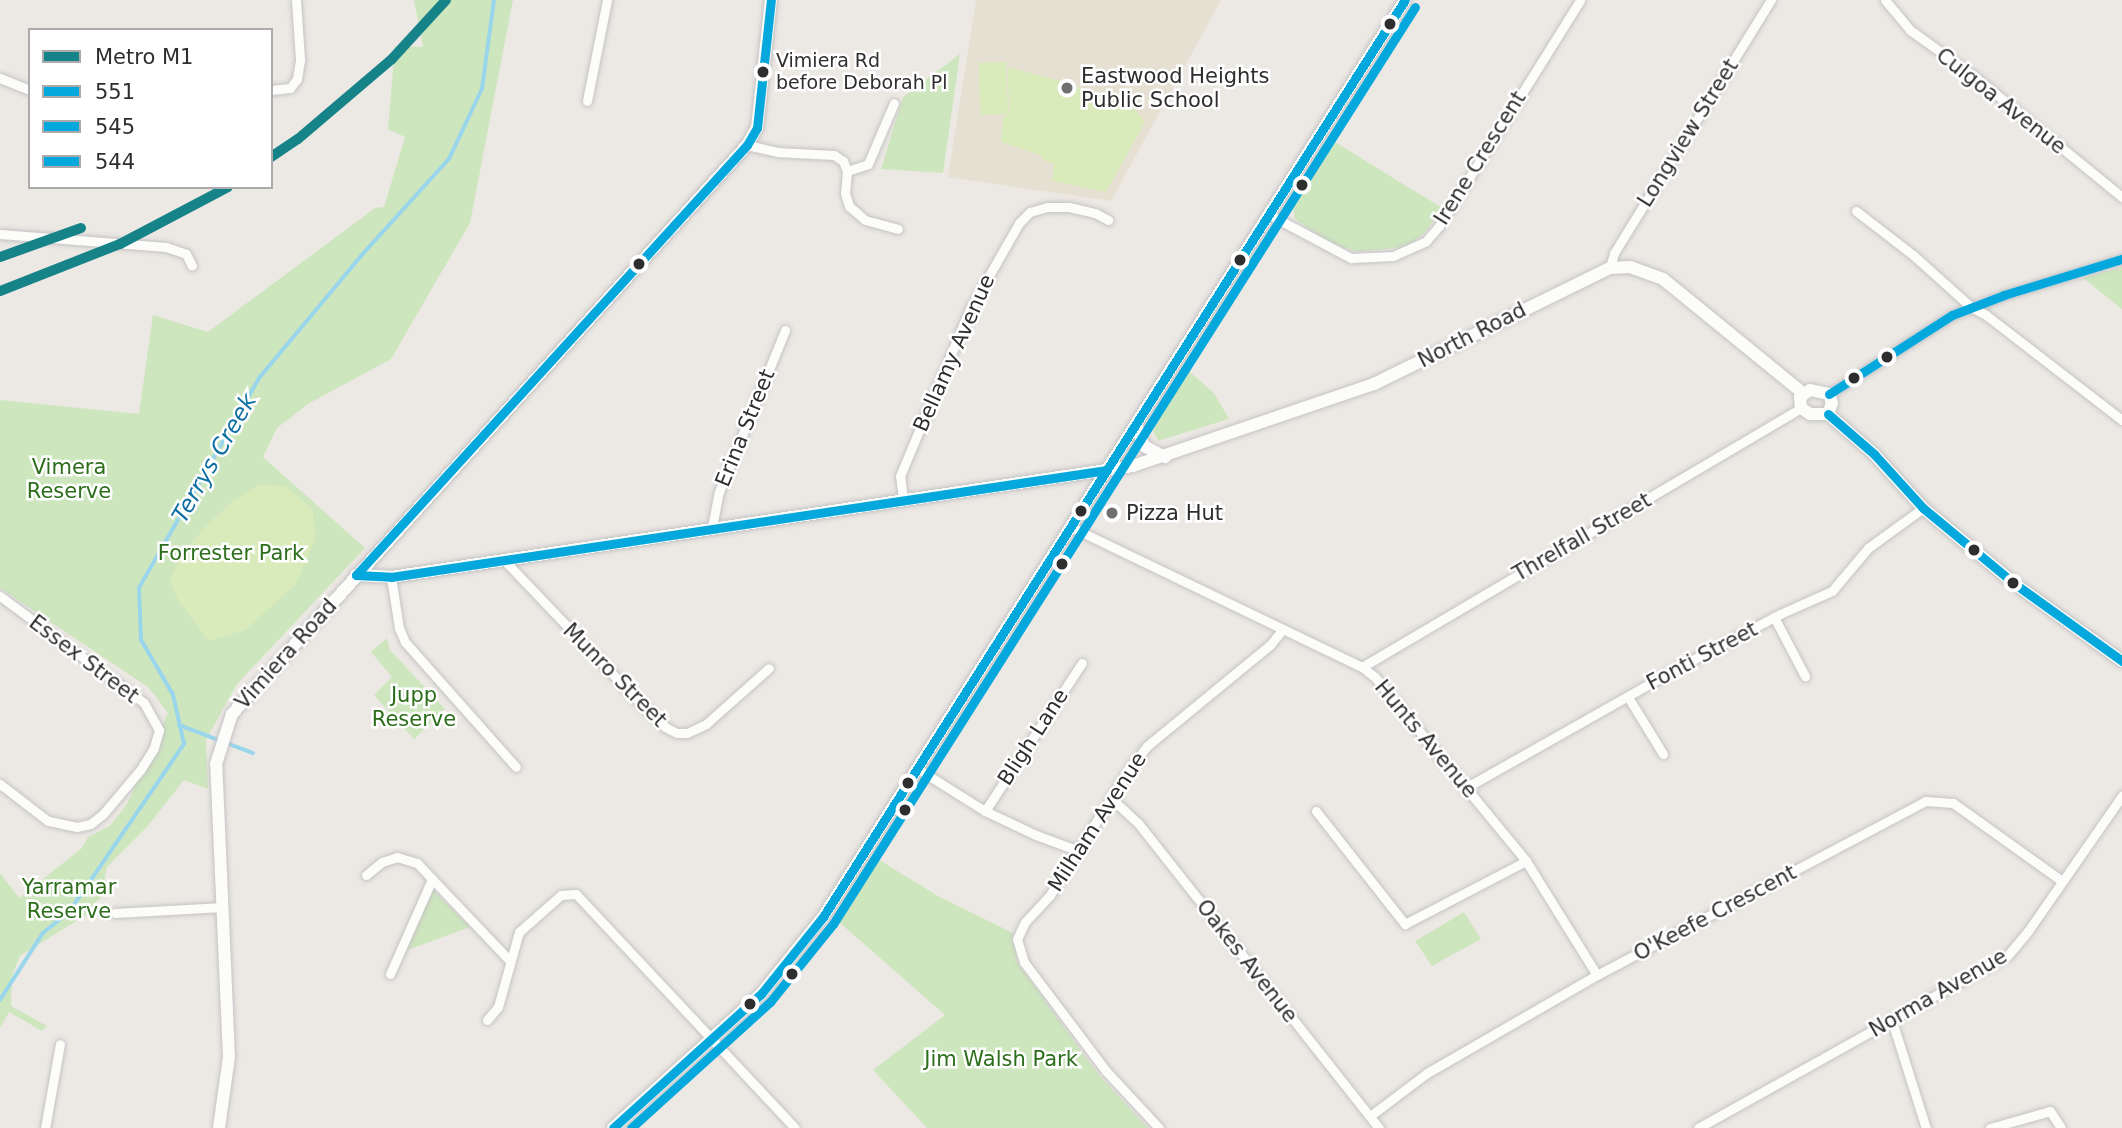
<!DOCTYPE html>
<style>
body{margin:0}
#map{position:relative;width:2122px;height:1128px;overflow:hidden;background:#ece8e4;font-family:"DejaVu Sans",sans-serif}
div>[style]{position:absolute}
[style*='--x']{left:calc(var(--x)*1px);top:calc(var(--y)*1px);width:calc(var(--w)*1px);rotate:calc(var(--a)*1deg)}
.education>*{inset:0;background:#e6e0d3}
.green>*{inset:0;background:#cee6be}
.pitch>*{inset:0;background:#d9eabb}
.stream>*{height:3.5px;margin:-1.75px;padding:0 1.75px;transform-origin:1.75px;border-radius:1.75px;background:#99d6ec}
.roads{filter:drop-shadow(0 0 2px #c5c4c5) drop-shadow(0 0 2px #c5c4c5)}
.street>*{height:9px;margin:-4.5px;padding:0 4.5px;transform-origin:4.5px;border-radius:4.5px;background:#fcfcfb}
.secondary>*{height:12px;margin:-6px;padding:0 6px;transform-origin:6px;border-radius:6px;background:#fcfcfb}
.bus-1>*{height:9px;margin:-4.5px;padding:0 4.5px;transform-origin:4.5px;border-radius:4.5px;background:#05a8dc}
.bus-2>*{height:9px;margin:-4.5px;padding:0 4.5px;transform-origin:4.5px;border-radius:4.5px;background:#05a8dc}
.bus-3>*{height:9px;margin:-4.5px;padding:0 4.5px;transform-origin:4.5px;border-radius:4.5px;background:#05a8dc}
.metro-1>*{height:10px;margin:-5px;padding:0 5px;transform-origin:5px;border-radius:5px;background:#168388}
.dots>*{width:19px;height:19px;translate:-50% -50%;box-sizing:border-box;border:4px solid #fff;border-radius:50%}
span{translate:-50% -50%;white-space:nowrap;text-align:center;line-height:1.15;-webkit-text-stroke:5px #fff;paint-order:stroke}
.bus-label{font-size:19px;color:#2e2e2e}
.left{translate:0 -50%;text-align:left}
.poi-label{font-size:21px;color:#2e2e2e}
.street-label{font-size:21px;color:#2e2e2e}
.park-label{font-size:21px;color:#2c6e1b}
.water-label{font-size:23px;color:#0d6fa3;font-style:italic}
.legend{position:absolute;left:28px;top:28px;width:245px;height:161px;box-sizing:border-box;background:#fff;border:2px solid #ababab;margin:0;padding:9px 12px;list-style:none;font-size:21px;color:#2e2e2e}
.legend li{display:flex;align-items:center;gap:14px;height:35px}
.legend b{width:35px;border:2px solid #ababab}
</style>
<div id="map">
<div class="education">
<div style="clip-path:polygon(976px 0,1221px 0,1111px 201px,948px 177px)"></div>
</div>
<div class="green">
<div style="clip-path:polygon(414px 0,513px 0,470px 223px,391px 359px,308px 404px,277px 428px,263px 457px,365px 548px,237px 684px,206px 740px,208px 789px,184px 780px,147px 827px,107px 867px,101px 898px,93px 904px,89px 913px,20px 956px,12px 976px,11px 1006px,47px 1026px,42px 1031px,9px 1012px,0 1028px,0 873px,19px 898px,82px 848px,88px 837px,110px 826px,127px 804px,168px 713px,149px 688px,0 588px,0 400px,139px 414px,153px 315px,208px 332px,375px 208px,384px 207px,405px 137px,388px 129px,395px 46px,423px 47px)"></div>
<div style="clip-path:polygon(960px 54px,943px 173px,881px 169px,903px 97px)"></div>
<div style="clip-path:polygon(1335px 142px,1442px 208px,1428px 229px,1415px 241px,1397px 248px,1357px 252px,1331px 243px,1295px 219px,1293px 207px)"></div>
<div style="clip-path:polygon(2122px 267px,2122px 309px,2083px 278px)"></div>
<div style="clip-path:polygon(1190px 372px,1214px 393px,1229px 419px,1158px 441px,1153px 431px,1158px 419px)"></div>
<div style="clip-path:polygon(387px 638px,390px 650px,445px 709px,414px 739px,374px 695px,392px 677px,371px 652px)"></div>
<div style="clip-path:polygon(878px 859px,936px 895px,1013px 933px,1017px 962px,1099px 1075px,1148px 1128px,927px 1128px,873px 1070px,945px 1015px,839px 922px)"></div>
<div style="clip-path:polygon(433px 890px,470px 927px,405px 951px)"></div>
<div style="clip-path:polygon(1464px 912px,1481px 939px,1432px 966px,1415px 941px)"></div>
</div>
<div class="pitch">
<div style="clip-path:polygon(1006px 62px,1008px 114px,980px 115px,979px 63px)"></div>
<div style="clip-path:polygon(1008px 67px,1064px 82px,1134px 108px,1145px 122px,1106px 192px,1052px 181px,1054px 164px,1043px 160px,1040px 155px,1001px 142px,1003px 118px,1009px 114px)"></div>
<div style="clip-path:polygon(259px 485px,286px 486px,313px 510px,315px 540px,295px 585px,245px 630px,209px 641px,178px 600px,170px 581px,180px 557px,204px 528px,234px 500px)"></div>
</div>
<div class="stream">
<div style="--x:179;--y:725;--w:79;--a:20.7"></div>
<div style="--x:0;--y:1000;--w:80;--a:-57.3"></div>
<div style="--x:43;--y:933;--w:33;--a:-39"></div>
<div style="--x:69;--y:912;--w:204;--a:-55.6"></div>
<div style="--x:184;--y:744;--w:50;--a:-102.7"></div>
<div style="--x:173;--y:695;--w:64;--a:-120.2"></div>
<div style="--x:141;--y:640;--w:52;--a:-92.2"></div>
<div style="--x:139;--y:588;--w:243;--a:-60.2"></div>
<div style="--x:260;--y:377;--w:158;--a:-50.1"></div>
<div style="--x:361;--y:256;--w:131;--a:-47.8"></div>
<div style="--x:449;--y:159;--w:77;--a:-64.8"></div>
<div style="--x:482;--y:89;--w:90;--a:-82.3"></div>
</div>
<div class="roads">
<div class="street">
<div style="--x:1885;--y:0;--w:39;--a:50"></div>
<div style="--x:1910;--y:30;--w:79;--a:35.7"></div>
<div style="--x:1974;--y:76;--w:191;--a:39.3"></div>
<div style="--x:0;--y:78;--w:32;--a:22"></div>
<div style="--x:271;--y:90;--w:19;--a:-6"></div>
<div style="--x:290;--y:88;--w:11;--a:-52"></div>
<div style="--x:297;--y:79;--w:20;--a:-81"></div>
<div style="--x:300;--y:59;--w:59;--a:-93.9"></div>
<div style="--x:587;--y:101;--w:103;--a:-78.8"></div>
<div style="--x:747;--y:145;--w:31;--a:13"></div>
<div style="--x:777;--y:152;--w:57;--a:3"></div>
<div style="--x:834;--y:155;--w:11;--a:34"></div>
<div style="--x:843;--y:161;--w:11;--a:68"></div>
<div style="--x:847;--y:171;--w:22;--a:95"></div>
<div style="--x:845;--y:193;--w:14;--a:73"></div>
<div style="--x:849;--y:206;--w:21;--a:41"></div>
<div style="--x:865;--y:220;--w:34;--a:15"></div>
<div style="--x:847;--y:171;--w:22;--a:-18"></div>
<div style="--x:868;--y:164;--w:66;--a:-66.9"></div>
<div style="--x:1856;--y:211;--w:72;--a:37.7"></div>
<div style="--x:1913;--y:255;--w:78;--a:41.9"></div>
<div style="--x:1971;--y:307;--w:17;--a:28"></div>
<div style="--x:1986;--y:315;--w:172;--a:37.7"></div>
<div style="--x:1270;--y:215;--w:92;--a:28"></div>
<div style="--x:1351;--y:258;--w:42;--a:-2.7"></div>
<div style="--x:1393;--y:256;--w:36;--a:-24"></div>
<div style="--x:1426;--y:241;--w:20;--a:-49"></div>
<div style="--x:1439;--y:226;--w:266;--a:-58"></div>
<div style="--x:0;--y:234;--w:167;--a:4.5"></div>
<div style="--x:166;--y:247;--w:21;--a:19"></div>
<div style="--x:186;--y:254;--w:13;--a:63"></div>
<div style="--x:1610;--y:268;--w:16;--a:-75"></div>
<div style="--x:1614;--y:253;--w:298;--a:-58.2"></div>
<div style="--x:1829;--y:394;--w:146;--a:-32.7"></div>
<div style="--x:1952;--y:315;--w:56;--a:-21"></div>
<div style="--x:2004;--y:295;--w:123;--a:-17"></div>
<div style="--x:903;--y:499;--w:23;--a:-97"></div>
<div style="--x:900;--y:476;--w:181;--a:-67.3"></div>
<div style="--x:970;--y:309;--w:99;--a:-60.3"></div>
<div style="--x:1019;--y:223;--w:16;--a:-45"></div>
<div style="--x:1030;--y:212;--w:18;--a:-16"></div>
<div style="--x:1047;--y:207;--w:22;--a:0"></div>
<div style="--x:1069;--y:207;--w:27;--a:13"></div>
<div style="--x:1095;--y:213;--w:15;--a:28"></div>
<div style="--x:712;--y:527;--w:36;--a:-79"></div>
<div style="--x:719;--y:492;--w:175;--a:-67.8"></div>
<div style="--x:1071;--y:527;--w:323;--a:25.7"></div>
<div style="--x:1362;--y:667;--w:16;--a:38"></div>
<div style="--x:1375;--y:677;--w:238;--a:50.6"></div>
<div style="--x:1526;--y:861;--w:134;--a:58.1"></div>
<div style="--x:505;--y:561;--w:204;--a:46.4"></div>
<div style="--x:646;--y:709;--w:26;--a:43"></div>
<div style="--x:665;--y:727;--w:13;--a:27"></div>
<div style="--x:677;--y:733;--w:10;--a:0"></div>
<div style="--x:687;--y:733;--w:21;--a:-25"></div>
<div style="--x:706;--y:724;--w:84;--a:-41.6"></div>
<div style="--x:391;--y:577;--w:52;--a:81.1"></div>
<div style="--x:399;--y:628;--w:15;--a:67"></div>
<div style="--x:405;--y:642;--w:167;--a:48.4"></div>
<div style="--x:0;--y:596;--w:179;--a:36.6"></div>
<div style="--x:144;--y:703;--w:31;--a:61"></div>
<div style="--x:159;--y:730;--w:19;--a:106"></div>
<div style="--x:154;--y:748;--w:25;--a:122"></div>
<div style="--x:141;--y:769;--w:59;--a:130.2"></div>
<div style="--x:103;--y:814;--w:16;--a:142"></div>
<div style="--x:90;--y:824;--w:13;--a:167"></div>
<div style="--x:77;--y:827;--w:30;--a:-168"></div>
<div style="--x:48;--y:821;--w:61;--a:-142.4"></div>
<div style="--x:1774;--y:617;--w:67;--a:62.3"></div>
<div style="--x:1362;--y:667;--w:510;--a:-30.54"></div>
<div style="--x:1628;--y:697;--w:67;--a:58.4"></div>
<div style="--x:918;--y:769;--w:79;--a:32.1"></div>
<div style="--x:985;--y:811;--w:56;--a:25.2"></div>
<div style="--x:1036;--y:835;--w:46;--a:20.4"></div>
<div style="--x:1467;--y:787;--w:246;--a:-29.5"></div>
<div style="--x:1681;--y:666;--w:112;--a:-27.7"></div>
<div style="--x:1780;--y:614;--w:57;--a:-23.9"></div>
<div style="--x:1832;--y:591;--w:56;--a:-50.1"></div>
<div style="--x:1868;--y:548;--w:68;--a:-36"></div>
<div style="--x:1111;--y:798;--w:37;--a:43"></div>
<div style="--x:1138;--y:823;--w:389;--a:51.7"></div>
<div style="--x:985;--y:811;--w:177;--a:-56.8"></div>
<div style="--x:1316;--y:811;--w:144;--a:51.8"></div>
<div style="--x:1405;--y:924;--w:136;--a:-27.5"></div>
<div style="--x:366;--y:875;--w:21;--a:-39"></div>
<div style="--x:382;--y:862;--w:16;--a:-18"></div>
<div style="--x:397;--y:857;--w:21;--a:17"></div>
<div style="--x:417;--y:863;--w:134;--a:46.5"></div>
<div style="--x:115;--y:913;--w:108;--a:-3.2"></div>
<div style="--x:390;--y:974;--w:104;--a:-66.1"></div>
<div style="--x:487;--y:1020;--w:17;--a:-50"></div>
<div style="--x:498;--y:1007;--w:78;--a:-74.4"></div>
<div style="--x:519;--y:932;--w:56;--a:-41.4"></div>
<div style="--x:561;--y:895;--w:15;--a:-4"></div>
<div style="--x:576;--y:894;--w:320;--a:46.9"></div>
<div style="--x:1892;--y:1021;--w:112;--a:72.4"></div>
<div style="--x:1370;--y:1116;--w:71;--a:-37"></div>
<div style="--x:1427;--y:1073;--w:196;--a:-30"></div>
<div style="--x:1597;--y:975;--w:371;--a:-27.9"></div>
<div style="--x:1925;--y:801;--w:28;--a:4"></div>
<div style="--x:1953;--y:803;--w:134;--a:35.6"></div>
<div style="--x:45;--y:1128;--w:85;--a:-79.9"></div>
<div style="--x:1159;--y:1128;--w:78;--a:-132.9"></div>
<div style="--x:1106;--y:1071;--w:136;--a:-127"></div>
<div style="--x:1024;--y:962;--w:24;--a:-107"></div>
<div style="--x:1017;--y:939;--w:19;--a:-65"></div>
<div style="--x:1025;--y:922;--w:37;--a:-47"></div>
<div style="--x:1050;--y:895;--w:149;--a:-57.9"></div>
<div style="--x:1129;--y:769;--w:29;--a:-52"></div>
<div style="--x:1147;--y:746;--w:159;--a:-39.4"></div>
<div style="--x:1270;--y:645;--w:19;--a:-51"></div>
<div style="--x:1698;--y:1128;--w:355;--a:-29.2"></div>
<div style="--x:2008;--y:955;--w:31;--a:-50"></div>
<div style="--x:2028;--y:931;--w:165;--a:-55.2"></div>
<div style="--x:1990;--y:1128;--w:62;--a:-15.8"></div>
<div style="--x:2050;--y:1111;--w:20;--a:57"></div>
</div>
<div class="secondary">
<div style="--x:1810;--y:390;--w:19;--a:12"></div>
<div style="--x:1829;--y:394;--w:9;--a:72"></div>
<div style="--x:1832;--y:403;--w:12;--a:110"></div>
<div style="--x:1828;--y:414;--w:18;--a:180"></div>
<div style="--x:1810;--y:414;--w:11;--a:-146"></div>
<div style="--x:1801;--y:408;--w:11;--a:-95"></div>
<div style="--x:1800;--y:397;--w:12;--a:-35"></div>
<div style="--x:1828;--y:414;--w:61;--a:41"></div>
<div style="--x:1874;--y:454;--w:73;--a:47.8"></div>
<div style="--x:1923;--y:508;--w:119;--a:39.6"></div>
<div style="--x:2015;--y:584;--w:132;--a:35.7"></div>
<div style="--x:1136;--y:424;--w:23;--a:70"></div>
<div style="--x:1144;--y:446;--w:24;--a:28"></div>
<div style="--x:356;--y:575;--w:35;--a:3"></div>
<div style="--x:391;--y:577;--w:750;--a:-8.51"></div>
<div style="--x:1133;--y:466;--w:255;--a:-18.8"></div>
<div style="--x:1374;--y:384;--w:263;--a:-26.2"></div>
<div style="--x:1610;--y:268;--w:20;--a:-3"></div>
<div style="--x:1630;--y:267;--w:35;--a:20"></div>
<div style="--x:1663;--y:279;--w:181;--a:39.2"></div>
<div style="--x:219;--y:1128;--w:72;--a:-82"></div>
<div style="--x:229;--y:1057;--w:293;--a:-92.5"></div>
<div style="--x:216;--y:764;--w:52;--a:-72.3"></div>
<div style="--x:232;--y:714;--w:767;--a:-47.85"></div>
<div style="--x:747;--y:145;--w:20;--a:-60"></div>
<div style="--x:757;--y:128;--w:129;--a:-83.8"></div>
<div style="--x:613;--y:1128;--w:200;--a:-42.2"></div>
<div style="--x:761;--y:994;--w:99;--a:-51.2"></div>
<div style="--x:823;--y:917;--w:1086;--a:-57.6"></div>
</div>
</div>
<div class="bus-1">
<div style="--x:356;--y:575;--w:35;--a:3"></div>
<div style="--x:391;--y:577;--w:724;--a:-8.5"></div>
<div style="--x:356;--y:575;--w:581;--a:-47.72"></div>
<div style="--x:747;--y:145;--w:20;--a:-60"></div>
<div style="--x:757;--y:128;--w:129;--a:-83.8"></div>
<div style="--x:613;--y:1128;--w:200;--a:-42.2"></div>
<div style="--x:761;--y:994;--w:99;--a:-51.2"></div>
<div style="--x:823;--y:917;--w:1086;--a:-57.6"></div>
</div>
<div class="bus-2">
<div style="--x:631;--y:1128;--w:188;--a:-42.2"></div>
<div style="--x:770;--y:1002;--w:100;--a:-51.1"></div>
<div style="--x:833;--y:924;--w:1086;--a:-57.6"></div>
</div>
<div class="bus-3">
<div style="--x:1829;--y:394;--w:146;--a:-32.7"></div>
<div style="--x:1952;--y:315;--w:56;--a:-21"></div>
<div style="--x:2004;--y:295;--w:123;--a:-17"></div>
<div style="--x:1828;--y:414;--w:61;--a:41"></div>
<div style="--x:1874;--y:454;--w:73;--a:47.8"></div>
<div style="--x:1923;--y:508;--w:119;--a:39.6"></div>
<div style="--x:2015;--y:584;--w:132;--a:35.7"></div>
</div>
<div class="metro-1">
<div style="--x:271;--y:157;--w:32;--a:-34"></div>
<div style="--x:298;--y:139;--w:123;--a:-40.4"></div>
<div style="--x:392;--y:59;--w:80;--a:-47.5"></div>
<div style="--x:0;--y:257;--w:86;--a:-19.7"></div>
<div style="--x:0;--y:291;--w:129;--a:-21.4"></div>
<div style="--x:120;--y:244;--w:122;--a:-27.8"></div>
</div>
<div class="dots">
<div style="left:1390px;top:24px;background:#2e2e2e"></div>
<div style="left:763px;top:72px;background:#2e2e2e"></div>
<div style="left:1067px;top:88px;background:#706f6e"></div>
<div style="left:1302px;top:185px;background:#2e2e2e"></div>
<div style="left:1240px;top:260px;background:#2e2e2e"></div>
<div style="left:639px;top:264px;background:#2e2e2e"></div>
<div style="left:1887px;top:357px;background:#2e2e2e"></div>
<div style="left:1854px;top:378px;background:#2e2e2e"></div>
<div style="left:1081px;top:511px;background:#2e2e2e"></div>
<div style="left:1112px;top:513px;background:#706f6e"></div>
<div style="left:1974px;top:550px;background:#2e2e2e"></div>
<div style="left:1062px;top:564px;background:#2e2e2e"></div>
<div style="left:2013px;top:583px;background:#2e2e2e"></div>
<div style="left:908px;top:783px;background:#2e2e2e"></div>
<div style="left:905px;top:810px;background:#2e2e2e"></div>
<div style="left:792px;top:974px;background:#2e2e2e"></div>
<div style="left:750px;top:1004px;background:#2e2e2e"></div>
</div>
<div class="bus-label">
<span class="left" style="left:776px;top:72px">Vimiera Rd<br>before Deborah Pl</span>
</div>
<div class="poi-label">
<span class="left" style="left:1081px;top:88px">Eastwood Heights<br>Public School</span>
<span class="left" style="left:1126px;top:513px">Pizza Hut</span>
</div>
<div class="street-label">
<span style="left:2001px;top:101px;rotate:38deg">Culgoa Avenue</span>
<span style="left:1688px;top:133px;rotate:-58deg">Longview Street</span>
<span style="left:1480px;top:158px;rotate:-58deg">Irene Crescent</span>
<span style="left:1472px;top:335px;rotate:-27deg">North Road</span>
<span style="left:954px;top:353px;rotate:-66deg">Bellamy Avenue</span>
<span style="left:745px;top:428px;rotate:-68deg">Erina Street</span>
<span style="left:1582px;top:537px;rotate:-30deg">Threlfall Street</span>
<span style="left:286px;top:654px;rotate:-48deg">Vimiera Road</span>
<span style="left:1702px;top:656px;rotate:-28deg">Fonti Street</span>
<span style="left:84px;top:659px;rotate:37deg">Essex Street</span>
<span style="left:615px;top:675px;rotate:45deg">Munro Street</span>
<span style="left:1033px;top:737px;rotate:-57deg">Bligh Lane</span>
<span style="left:1426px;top:739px;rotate:50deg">Hunts Avenue</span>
<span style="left:1097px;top:822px;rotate:-57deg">Milham Avenue</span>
<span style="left:1715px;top:913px;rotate:-28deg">O'Keefe Crescent</span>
<span style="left:1247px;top:961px;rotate:52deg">Oakes Avenue</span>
<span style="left:1938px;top:993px;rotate:-30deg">Norma Avenue</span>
</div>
<div class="park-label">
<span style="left:69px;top:479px">Vimera<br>Reserve</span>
<span style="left:231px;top:553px">Forrester Park</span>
<span style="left:414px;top:707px">Jupp<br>Reserve</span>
<span style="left:69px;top:899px">Yarramar<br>Reserve</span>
<span style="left:1001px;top:1059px">Jim Walsh Park</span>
</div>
<div class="water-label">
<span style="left:214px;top:458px;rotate:-60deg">Terrys Creek</span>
</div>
<ul class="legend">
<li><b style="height:9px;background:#168388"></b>Metro M1</li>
<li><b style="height:9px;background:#05a8dc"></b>551</li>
<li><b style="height:9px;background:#05a8dc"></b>545</li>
<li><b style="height:9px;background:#05a8dc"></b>544</li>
</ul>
</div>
